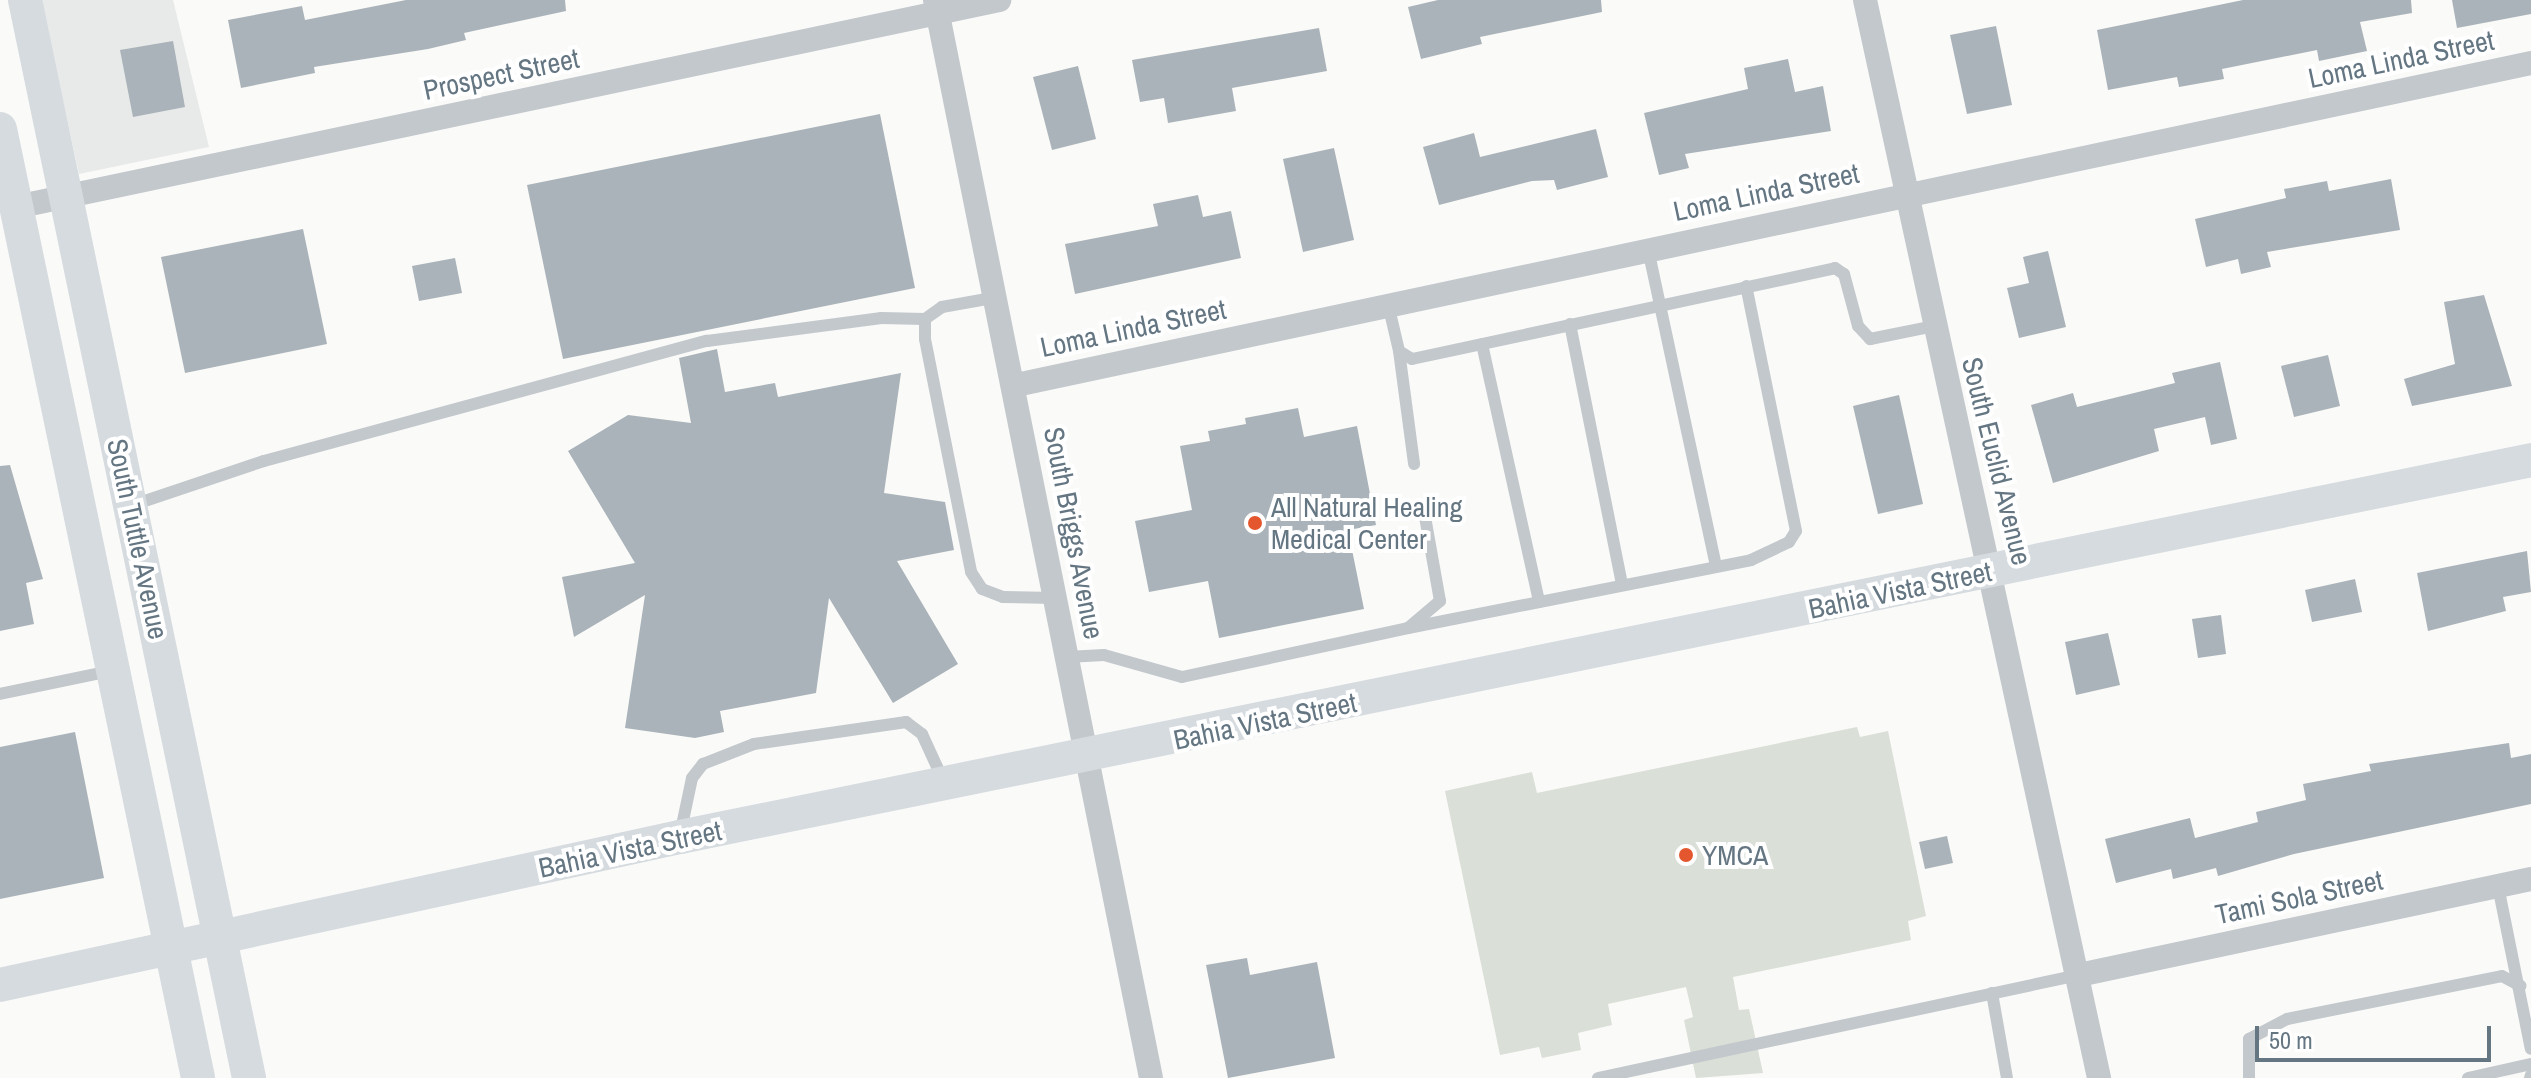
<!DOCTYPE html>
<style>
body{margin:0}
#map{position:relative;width:2531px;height:1078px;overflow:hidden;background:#fafaf8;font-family:"Archivo Narrow",sans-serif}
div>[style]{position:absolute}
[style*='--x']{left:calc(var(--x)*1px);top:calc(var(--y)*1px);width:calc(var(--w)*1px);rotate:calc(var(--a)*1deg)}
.built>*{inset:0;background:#e8e9e9}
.green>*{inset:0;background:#dadfd7}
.building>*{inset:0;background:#aab3b9}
.lane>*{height:12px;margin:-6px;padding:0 6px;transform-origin:6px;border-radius:6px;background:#c3c8cc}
.street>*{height:24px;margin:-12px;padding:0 12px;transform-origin:12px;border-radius:12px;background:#c3c8cc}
.secondary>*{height:34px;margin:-17px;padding:0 17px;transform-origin:17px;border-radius:17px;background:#d6dbdf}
.dots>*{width:22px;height:22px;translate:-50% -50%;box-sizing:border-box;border:4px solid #fff;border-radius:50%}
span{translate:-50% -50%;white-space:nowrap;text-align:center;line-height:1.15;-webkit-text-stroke:8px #fff;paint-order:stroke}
.street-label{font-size:28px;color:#657683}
.poi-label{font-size:28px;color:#657683}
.left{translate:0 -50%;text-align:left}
.scale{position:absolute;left:2255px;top:1026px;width:236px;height:36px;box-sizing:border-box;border:4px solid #657683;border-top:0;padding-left:10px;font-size:24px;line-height:28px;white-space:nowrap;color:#657683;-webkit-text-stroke:6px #fff;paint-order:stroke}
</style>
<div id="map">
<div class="built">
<div style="clip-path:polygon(41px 0,173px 0,209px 147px,79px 174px)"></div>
</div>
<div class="green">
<div style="clip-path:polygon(1857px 727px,1860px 737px,1888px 731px,1926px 916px,1908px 921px,1911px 940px,1733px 977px,1739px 1010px,1749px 1009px,1763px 1073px,1696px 1078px,1684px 1020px,1693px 1017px,1686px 987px,1608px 1004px,1612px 1025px,1578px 1033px,1581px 1050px,1542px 1058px,1539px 1047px,1500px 1055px,1445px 791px,1532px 772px,1537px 793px)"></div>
</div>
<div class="building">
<div style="clip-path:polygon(406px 0,565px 0,566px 11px,464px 33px,466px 40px,428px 49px,314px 67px,315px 73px,241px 88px,228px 20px,302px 6px,305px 20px)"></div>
<div style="clip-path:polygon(1438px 0,1601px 0,1602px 12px,1480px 37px,1482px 44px,1421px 59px,1408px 7px)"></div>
<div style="clip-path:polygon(2243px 0,2411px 0,2412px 13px,2360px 22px,2367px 51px,2319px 61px,2317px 50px,2222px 69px,2224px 79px,2179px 87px,2177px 77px,2108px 90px,2097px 30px)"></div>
<div style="clip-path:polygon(2452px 0,2531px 0,2531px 14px,2457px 28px)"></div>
<div style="clip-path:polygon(1996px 26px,2012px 105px,1967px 114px,1950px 35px)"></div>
<div style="clip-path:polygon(1319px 28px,1327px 71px,1232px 88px,1236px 111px,1168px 123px,1164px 98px,1140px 102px,1132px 60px)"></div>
<div style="clip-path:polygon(173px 41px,185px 107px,133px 117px,120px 50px)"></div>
<div style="clip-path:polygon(1788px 59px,1795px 92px,1823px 86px,1831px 131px,1685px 154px,1689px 168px,1659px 175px,1644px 113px,1748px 89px,1744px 68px)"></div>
<div style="clip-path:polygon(1078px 66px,1096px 139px,1052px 150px,1033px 77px)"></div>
<div style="clip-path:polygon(880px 114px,915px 288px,563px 359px,527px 185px)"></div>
<div style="clip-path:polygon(1596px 129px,1608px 177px,1557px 190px,1554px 180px,1532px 181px,1439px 205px,1423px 147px,1474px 133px,1480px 157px)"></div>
<div style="clip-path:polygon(1334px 148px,1354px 240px,1303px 252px,1283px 159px)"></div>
<div style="clip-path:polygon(2391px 179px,2400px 230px,2267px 252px,2271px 267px,2241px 274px,2238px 259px,2206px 267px,2195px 219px,2286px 198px,2284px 189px,2327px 181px,2329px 191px)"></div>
<div style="clip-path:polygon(1198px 195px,1203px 217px,1231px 211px,1241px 258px,1075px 294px,1065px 244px,1158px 226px,1153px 204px)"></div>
<div style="clip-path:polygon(303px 229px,327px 344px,185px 373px,161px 257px)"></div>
<div style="clip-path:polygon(2048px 251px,2066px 327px,2019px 338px,2007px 288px,2029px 283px,2023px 257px)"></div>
<div style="clip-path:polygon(455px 258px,462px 293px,419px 301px,412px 266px)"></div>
<div style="clip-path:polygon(2484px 295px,2512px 386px,2412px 406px,2404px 379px,2455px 364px,2444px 302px)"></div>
<div style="clip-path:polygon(717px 349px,725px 392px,775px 383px,778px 397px,901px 373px,884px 493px,945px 502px,954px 550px,897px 561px,958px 664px,893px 703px,829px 598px,816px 693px,720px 711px,724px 732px,695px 738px,625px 728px,645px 595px,574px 637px,562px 577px,635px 563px,568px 451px,628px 415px,691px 423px,679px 358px)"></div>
<div style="clip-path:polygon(2328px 355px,2340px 406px,2294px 417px,2281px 366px)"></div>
<div style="clip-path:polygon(2220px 362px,2237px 439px,2211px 445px,2205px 417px,2154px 429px,2159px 451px,2053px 483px,2031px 405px,2073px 393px,2077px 407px,2175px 383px,2172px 373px)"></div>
<div style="clip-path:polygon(1899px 395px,1923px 504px,1878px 514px,1853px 406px)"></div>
<div style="clip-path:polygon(1298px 408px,1304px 437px,1357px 426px,1376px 525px,1348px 530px,1364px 609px,1219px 638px,1208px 581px,1149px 592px,1135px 521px,1192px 510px,1180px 446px,1210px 441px,1208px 431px,1246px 424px,1245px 418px)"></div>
<div style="clip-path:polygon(10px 465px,43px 579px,26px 583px,34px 624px,0 631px,0 466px)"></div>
<div style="clip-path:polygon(2527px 551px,2531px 592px,2503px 597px,2506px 611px,2428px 631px,2417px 573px)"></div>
<div style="clip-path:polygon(2355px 579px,2362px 612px,2312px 622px,2305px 590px)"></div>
<div style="clip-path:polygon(2221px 615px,2226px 654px,2198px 658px,2192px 619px)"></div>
<div style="clip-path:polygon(2108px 633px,2120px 685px,2076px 695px,2065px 642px)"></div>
<div style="clip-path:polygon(75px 732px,104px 878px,0 899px,0 747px)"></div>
<div style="clip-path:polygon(2509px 743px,2511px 758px,2531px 754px,2531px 804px,2294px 854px,2218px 876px,2216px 868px,2173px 879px,2171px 869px,2116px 883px,2105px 839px,2190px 818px,2195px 838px,2258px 822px,2256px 812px,2306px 800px,2303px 784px,2371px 771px,2369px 764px)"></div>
<div style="clip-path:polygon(1947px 836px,1953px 863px,1925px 869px,1919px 842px)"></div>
<div style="clip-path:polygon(1247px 958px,1250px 975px,1317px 962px,1335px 1058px,1228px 1078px,1206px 965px)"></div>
</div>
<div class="lane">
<div style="--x:1648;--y:249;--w:324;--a:77.9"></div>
<div style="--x:998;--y:297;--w:57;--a:169.9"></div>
<div style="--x:942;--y:307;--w:21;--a:145"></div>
<div style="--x:925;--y:319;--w:20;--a:90"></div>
<div style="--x:925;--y:339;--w:237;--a:78.8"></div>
<div style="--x:971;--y:572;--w:20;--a:57"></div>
<div style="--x:982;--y:589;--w:22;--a:21"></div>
<div style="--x:1003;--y:597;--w:53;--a:1.1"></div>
<div style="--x:1388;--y:304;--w:48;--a:76.8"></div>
<div style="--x:1399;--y:351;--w:15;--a:32"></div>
<div style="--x:1412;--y:359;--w:433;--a:-12.1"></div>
<div style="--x:1835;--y:268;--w:11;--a:34"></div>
<div style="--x:1844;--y:274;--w:54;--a:74.9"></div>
<div style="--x:1858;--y:326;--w:18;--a:47"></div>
<div style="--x:1870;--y:339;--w:65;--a:-11.5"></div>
<div style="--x:1570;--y:324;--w:266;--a:78.7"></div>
<div style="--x:1482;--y:344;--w:264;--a:77.5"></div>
<div style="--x:1399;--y:351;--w:114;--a:82.4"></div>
<div style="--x:133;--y:505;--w:138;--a:-18.6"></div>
<div style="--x:264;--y:461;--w:459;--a:-15.2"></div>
<div style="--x:707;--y:341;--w:176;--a:-7.5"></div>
<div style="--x:881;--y:318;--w:44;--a:1.3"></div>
<div style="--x:1408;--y:628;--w:350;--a:-11.2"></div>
<div style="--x:1751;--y:560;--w:42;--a:-25.3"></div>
<div style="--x:1789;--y:542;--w:13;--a:-58"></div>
<div style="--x:1796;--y:531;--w:250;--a:-101.5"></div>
<div style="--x:1067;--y:657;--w:37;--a:-3"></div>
<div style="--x:1104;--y:655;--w:81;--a:15.8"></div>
<div style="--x:1182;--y:677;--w:231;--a:-12.2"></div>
<div style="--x:1408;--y:628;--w:42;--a:-40.2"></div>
<div style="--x:1440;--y:601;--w:91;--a:-100.1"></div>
<div style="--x:0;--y:694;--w:112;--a:-11.8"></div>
<div style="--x:680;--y:835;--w:58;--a:-78.1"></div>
<div style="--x:692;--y:778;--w:18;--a:-52"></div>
<div style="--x:703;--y:764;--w:55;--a:-21.4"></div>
<div style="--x:754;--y:744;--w:154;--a:-8.2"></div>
<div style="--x:906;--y:722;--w:20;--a:37"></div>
<div style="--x:922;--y:734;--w:53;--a:65.4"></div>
<div style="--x:2498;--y:886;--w:166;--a:78.6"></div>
<div style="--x:1992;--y:993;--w:86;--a:80"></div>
<div style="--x:1598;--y:1078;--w:492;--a:-12.1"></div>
<div style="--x:2249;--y:1078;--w:39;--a:-90"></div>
<div style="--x:2249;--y:1039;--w:43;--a:-27.8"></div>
<div style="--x:2287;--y:1019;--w:219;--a:-11.3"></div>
<div style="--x:2502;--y:976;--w:21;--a:28"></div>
<div style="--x:2468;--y:1078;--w:65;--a:-12.5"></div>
<div style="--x:2530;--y:1078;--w:3;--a:-72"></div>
</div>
<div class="street">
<div style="--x:935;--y:0;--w:1099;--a:78.67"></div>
<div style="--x:1865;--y:0;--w:1103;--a:77.75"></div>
<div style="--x:16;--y:207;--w:1005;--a:-11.89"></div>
<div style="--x:1016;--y:385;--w:1549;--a:-12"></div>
<div style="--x:2079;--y:975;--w:462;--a:-12"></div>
</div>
<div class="secondary">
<div style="--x:25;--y:0;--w:1101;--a:78.26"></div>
<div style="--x:0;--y:129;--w:969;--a:78.21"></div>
<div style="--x:0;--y:985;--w:696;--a:-12.28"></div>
<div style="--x:680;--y:837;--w:1889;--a:-11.51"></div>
</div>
<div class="dots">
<div style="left:1255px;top:523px;background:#e4572e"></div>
<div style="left:1686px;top:855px;background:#e4572e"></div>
</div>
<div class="street-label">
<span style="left:2401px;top:59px;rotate:-12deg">Loma Linda Street</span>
<span style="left:501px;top:74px;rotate:-12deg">Prospect Street</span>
<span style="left:1766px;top:192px;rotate:-12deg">Loma Linda Street</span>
<span style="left:1133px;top:328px;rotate:-12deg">Loma Linda Street</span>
<span style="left:1997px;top:461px;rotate:76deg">South Euclid Avenue</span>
<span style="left:1074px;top:533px;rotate:79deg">South Briggs Avenue</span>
<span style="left:138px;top:539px;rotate:78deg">South Tuttle Avenue</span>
<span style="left:1900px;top:590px;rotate:-12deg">Bahia Vista Street</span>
<span style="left:1265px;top:721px;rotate:-12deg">Bahia Vista Street</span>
<span style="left:630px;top:849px;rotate:-12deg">Bahia Vista Street</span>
<span style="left:2299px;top:897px;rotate:-12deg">Tami Sola Street</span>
</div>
<div class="poi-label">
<span class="left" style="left:1271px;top:523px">All Natural Healing<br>Medical Center</span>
<span class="left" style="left:1702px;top:855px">YMCA</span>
</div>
<div class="scale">50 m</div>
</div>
